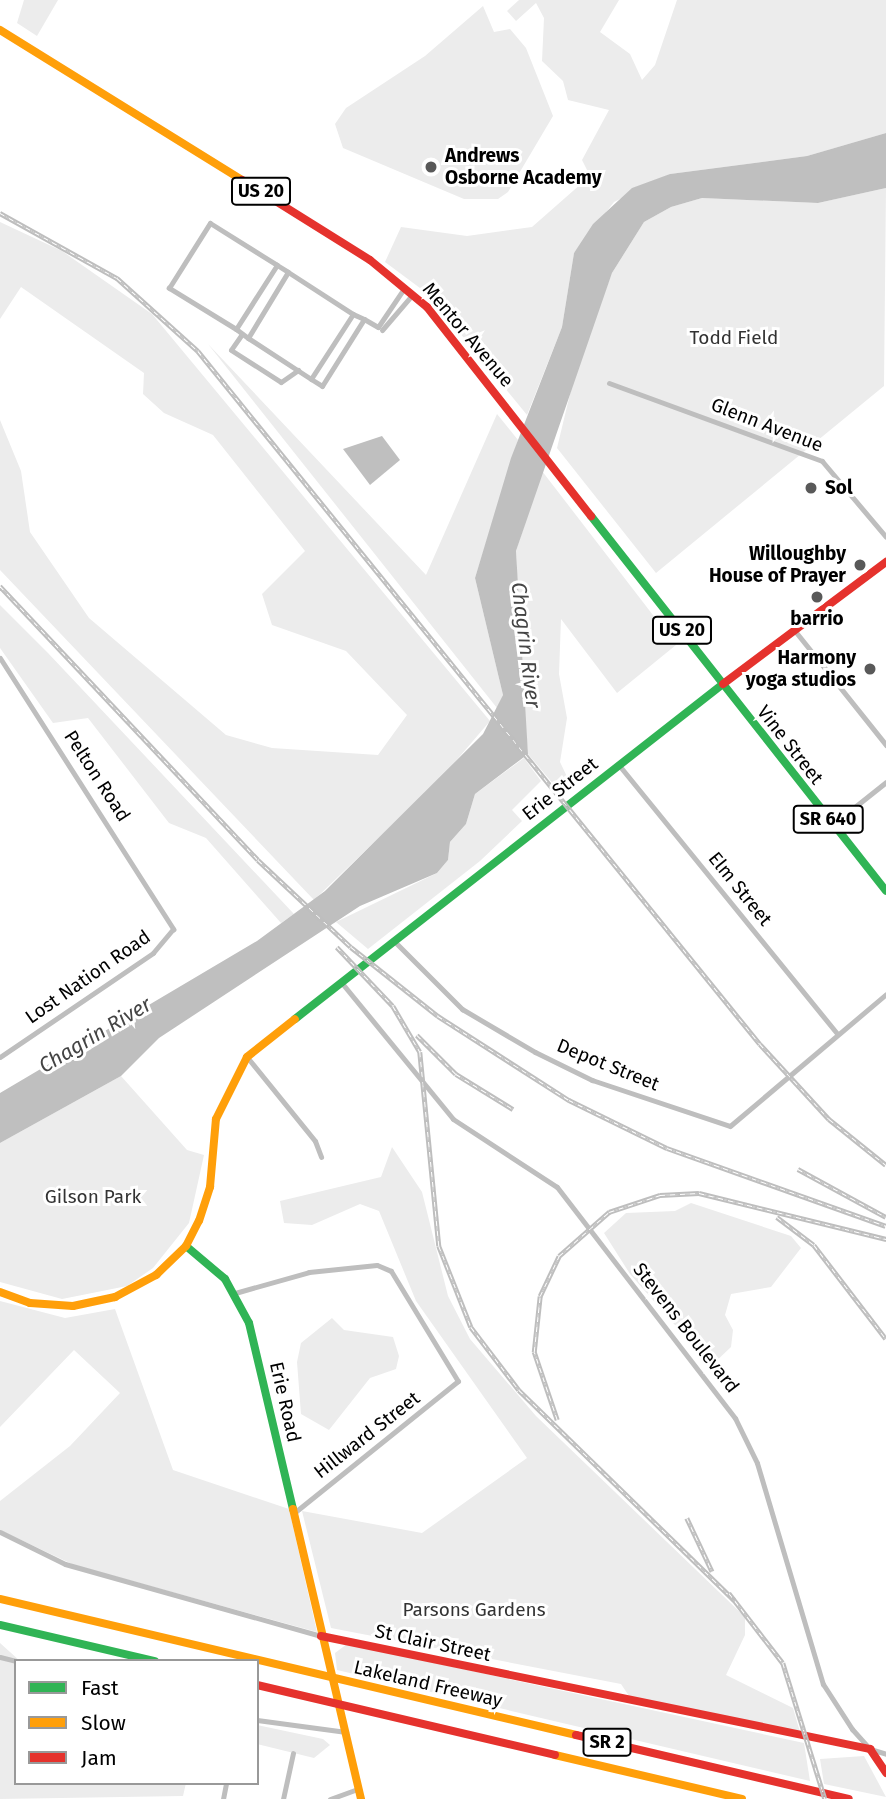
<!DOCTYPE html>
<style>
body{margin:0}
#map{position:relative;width:886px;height:1799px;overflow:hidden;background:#fff;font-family:"Fira Sans",sans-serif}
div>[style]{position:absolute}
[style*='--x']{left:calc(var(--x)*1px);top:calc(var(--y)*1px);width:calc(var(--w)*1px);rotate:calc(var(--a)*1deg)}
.green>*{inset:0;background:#ececec}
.water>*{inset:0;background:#bfbfbf}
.street>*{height:5px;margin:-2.5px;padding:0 2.5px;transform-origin:2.5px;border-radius:2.5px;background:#bebebe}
.fast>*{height:8px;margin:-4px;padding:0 4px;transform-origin:4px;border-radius:4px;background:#30b455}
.slow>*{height:8px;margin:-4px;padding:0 4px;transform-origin:4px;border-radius:4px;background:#ff9f0a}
.jam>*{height:8px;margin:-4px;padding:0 4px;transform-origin:4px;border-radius:4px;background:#e5322d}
.rail>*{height:4.5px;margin-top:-2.25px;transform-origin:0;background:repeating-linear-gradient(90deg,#fff 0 5px,#bebebe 0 10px);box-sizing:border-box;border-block:2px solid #bebebe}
.dots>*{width:19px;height:19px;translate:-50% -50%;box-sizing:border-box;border:4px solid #fff;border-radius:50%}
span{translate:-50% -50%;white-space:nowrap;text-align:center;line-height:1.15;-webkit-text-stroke:6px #fff;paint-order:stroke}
.shield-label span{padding:2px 5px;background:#fff;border:2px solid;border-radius:5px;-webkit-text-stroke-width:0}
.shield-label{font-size:18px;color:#000;font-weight:700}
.poi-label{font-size:19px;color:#000;font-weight:700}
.left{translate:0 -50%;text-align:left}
.right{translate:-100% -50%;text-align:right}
.street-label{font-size:19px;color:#000}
.park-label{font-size:19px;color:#333}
.water-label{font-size:21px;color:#444;font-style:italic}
.legend{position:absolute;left:14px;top:1659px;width:245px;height:126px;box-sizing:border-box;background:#fff;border:2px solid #999;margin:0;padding:9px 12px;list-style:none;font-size:21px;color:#000}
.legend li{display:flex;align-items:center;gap:14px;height:35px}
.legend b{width:35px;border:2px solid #999}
</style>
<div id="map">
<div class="green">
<div style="clip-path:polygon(24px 0,58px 0,37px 36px,17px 23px)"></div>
<div style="clip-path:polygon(519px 0,619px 0,600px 32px,630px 54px,642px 80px,655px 65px,677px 0,886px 0,886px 133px,807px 156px,670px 174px,614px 202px,574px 253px,562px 327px,527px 415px,428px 294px,385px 262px,401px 227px,467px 236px,532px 227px,590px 176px,582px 160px,609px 110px,568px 100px,563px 81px,542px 61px,544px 18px,536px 3px,516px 21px,507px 11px)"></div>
<div style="clip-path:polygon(483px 6px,494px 32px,510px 29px,526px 48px,553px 116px,508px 192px,498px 199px,464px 199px,343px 148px,335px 124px,346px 108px,425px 56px)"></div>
<div style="clip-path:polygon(886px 188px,884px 386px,656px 573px,557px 448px,577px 365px,612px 273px,644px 222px,671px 207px,702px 198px,818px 203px)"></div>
<div style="clip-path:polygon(0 222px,62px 251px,152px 314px,490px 721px,443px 776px,314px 900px,0 570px,0 420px,21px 471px,30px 532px,89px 618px,226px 735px,272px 748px,378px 755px,407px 715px,346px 651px,272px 625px,262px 594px,305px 551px,213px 435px,164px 413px,143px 394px,144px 373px,21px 287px,0 319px)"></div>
<div style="clip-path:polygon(208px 344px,426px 575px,497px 414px,518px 440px,475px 578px,503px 695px,497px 708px)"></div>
<div style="clip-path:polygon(542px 471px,676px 645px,617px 693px,561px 619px,559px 674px,567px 718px,560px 762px,570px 783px,560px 792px,528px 754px,522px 681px,516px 551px)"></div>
<div style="clip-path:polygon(0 605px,48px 653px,294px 914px,281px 923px,206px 838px,169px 823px,88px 718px,53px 723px,0 648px)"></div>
<div style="clip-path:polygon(524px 758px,541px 781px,512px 810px,522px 821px,480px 861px,368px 949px,336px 922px,437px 873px,448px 860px,450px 842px,466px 824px,475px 794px)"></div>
<div style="clip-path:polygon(121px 1076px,187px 1150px,204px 1155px,189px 1223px,153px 1268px,127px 1286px,62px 1299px,0 1282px,0 1143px)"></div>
<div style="clip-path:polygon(392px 1147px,422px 1192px,448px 1296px,470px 1339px,536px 1416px,745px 1617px,745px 1635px,726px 1675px,793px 1708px,800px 1732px,629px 1696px,621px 1684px,331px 1628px,302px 1511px,422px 1533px,527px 1458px,416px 1301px,379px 1211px,360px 1204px,312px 1225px,284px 1223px,280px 1201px,381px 1177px)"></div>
<div style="clip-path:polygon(691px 1203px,791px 1236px,801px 1248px,771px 1287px,731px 1294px,725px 1315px,733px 1330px,731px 1347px,711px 1366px,630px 1274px,604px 1233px,626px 1213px,675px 1211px)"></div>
<div style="clip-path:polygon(0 1301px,65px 1318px,115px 1309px,173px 1470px,289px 1509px,317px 1632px,74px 1565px,0 1530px,0 1501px,70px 1446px,120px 1393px,74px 1350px,0 1427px)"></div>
<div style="clip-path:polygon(332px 1318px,344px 1330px,393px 1337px,399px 1356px,396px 1369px,370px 1378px,329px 1430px,301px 1414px,297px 1362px,301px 1343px)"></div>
<div style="clip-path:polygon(0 1643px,20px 1661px,16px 1783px,186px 1783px,183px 1796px,0 1799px)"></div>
<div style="clip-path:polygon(347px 1644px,804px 1743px,810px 1781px,337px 1670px,335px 1653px)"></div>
<div style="clip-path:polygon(257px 1725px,323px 1739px,330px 1745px,314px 1758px,257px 1744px)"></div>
<div style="clip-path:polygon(864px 1756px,886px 1797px,824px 1784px,820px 1759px)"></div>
</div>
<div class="water">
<div style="clip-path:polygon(886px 133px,886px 188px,818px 203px,702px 198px,671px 207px,644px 222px,612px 273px,516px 551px,528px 754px,475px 794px,466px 824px,450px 842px,448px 860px,437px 873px,360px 906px,159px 1038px,121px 1076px,0 1143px,0 1093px,257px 941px,325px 891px,483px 734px,503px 695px,475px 578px,511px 458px,562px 327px,574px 253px,593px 224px,632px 188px,670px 174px,807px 156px)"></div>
<div style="clip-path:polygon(382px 436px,400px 460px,370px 485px,343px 449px)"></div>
</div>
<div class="street">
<div style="--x:364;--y:319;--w:12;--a:-156"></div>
<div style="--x:353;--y:314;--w:77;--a:122.9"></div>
<div style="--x:311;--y:379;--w:13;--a:32"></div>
<div style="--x:322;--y:386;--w:79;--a:-57.9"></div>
<div style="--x:364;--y:319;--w:16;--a:30"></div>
<div style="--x:378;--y:327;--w:48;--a:-56"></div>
<div style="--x:236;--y:329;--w:79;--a:-148.5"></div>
<div style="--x:169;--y:288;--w:77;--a:-57.8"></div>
<div style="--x:210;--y:223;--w:79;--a:32.1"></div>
<div style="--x:382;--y:330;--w:46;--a:-49.4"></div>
<div style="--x:242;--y:334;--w:19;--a:125"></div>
<div style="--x:231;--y:350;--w:59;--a:32.6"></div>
<div style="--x:281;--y:382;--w:21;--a:-35"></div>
<div style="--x:248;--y:338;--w:15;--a:-143"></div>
<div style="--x:236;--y:329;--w:76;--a:-57.4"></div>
<div style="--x:277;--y:265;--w:13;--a:32"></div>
<div style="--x:311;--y:379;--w:75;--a:-146.9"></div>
<div style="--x:248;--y:338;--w:77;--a:-58.8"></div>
<div style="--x:288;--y:272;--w:77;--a:32.9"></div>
<div style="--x:609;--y:383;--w:227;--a:20.1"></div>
<div style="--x:822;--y:461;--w:99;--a:49.9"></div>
<div style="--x:795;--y:631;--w:146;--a:51.4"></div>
<div style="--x:0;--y:658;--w:322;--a:57.4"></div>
<div style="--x:173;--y:929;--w:31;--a:130"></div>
<div style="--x:153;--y:953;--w:185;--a:145.8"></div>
<div style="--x:618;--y:764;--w:347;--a:50.9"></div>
<div style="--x:832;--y:825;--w:69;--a:-38.5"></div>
<div style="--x:393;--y:940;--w:98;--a:45"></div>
<div style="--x:462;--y:1009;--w:85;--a:30.5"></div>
<div style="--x:535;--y:1052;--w:64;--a:26.2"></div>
<div style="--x:592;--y:1080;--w:145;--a:18.4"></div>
<div style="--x:730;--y:1126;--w:204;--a:-40.2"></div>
<div style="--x:341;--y:982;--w:177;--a:50.7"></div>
<div style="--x:453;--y:1119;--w:124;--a:33.2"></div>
<div style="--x:557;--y:1187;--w:292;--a:52.4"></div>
<div style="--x:735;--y:1418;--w:50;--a:63.9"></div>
<div style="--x:757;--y:1463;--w:231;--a:73.4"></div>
<div style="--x:823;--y:1684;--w:54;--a:57.2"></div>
<div style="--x:852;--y:1729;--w:27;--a:48"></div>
<div style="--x:870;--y:1749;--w:17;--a:17"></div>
<div style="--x:247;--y:1057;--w:108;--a:51"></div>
<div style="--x:315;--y:1141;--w:17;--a:69"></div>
<div style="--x:235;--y:1293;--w:77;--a:-15.8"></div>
<div style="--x:309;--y:1272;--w:68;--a:-5.9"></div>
<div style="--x:377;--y:1265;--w:15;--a:23"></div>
<div style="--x:391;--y:1271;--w:129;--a:58.7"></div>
<div style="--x:458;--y:1381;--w:209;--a:141.2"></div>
<div style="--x:0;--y:1532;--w:72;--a:26.2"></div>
<div style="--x:65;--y:1564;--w:266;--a:15.7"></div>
<div style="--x:0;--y:1657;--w:16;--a:14"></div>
<div style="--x:257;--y:1720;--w:90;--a:7.7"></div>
<div style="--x:223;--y:1799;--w:16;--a:-79"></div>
<div style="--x:283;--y:1799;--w:47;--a:-77.7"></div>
<div style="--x:330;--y:1799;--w:30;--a:-20"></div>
</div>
<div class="fast">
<div style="--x:591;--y:516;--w:477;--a:51.8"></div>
<div style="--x:295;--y:1019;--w:544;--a:-38.05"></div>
<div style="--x:186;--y:1246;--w:51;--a:40.2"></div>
<div style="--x:225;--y:1279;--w:50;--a:61.4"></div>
<div style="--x:249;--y:1323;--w:191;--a:76.7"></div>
<div style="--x:0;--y:1625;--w:159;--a:13.1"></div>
</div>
<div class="slow">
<div style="--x:0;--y:30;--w:285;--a:31.8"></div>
<div style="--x:0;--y:1292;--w:32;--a:20"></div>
<div style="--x:30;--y:1303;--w:43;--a:4"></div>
<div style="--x:73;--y:1306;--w:43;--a:-12.1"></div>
<div style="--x:115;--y:1297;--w:47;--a:-28.2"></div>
<div style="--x:156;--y:1275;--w:42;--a:-44"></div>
<div style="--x:186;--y:1246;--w:28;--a:-63"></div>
<div style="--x:199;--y:1221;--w:36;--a:-72"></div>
<div style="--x:210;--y:1187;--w:68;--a:-85"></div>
<div style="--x:216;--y:1119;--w:69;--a:-63.4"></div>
<div style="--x:247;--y:1057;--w:61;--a:-38.4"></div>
<div style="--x:293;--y:1509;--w:298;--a:76.8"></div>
<div style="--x:0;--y:1599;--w:592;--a:13.28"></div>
<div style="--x:555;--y:1755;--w:192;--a:13.2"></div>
</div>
<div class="jam">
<div style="--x:242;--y:180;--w:151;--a:32"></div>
<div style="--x:370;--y:260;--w:74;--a:39.5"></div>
<div style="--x:427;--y:307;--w:266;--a:51.9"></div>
<div style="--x:723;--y:684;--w:204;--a:-36.8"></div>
<div style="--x:321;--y:1636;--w:561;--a:11.63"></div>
<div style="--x:870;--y:1749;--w:29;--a:56"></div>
<div style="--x:257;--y:1685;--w:306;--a:13.2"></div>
<div style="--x:576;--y:1735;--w:280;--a:13.2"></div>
</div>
<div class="rail">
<div style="--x:0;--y:213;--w:134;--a:29.1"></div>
<div style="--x:117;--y:278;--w:109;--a:42"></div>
<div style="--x:198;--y:351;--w:892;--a:50.96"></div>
<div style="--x:760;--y:1044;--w:102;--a:47.4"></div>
<div style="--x:829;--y:1119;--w:73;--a:38.9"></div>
<div style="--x:0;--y:586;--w:376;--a:46.7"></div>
<div style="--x:258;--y:860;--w:127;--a:43.1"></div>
<div style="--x:351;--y:947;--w:111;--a:38.4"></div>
<div style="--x:438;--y:1016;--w:156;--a:32.7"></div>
<div style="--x:569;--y:1100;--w:109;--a:26.1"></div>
<div style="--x:667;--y:1148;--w:232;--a:19.6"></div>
<div style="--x:337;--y:947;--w:81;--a:46.5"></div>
<div style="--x:393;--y:1006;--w:53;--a:59.6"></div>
<div style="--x:420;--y:1052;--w:195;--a:84.4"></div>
<div style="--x:439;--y:1246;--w:87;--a:68.4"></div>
<div style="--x:471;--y:1327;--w:79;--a:52.7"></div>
<div style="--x:519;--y:1390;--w:301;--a:44.3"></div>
<div style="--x:417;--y:1035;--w:55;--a:45"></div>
<div style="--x:456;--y:1074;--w:67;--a:31.6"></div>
<div style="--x:798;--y:1169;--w:100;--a:28.6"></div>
<div style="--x:777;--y:1217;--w:46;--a:37.1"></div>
<div style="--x:814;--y:1245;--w:118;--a:52.5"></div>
<div style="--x:557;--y:1420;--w:72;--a:-108.7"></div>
<div style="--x:534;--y:1352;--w:56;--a:-83.9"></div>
<div style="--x:540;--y:1296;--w:44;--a:-64.6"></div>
<div style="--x:559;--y:1256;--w:67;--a:-41.3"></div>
<div style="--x:609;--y:1212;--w:54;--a:-18.4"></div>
<div style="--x:660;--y:1195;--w:39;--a:-3"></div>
<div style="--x:699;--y:1193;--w:193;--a:13.8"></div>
<div style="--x:687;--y:1518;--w:59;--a:64.7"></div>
<div style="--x:729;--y:1593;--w:88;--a:52.4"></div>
<div style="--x:783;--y:1663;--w:142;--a:72.8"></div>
</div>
<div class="dots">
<div style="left:431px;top:167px;background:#595959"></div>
<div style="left:811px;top:488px;background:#595959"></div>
<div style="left:860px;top:565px;background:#595959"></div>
<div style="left:817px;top:597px;background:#595959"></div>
<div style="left:870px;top:669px;background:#595959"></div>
</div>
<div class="shield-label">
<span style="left:261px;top:191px">US 20</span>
<span style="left:682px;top:630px">US 20</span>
<span style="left:828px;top:819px">SR 640</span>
<span style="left:607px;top:1742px">SR 2</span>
</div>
<div class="poi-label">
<span class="left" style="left:445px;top:167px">Andrews<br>Osborne Academy</span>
<span class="left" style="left:825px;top:488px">Sol</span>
<span class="right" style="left:846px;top:565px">Willoughby<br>House of Prayer</span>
<span style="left:817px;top:619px">barrio</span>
<span class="right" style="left:856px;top:669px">Harmony<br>yoga studios</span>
</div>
<div class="street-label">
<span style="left:468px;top:335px;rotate:50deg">Mentor Avenue</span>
<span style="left:767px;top:425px;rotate:21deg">Glenn Avenue</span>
<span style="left:790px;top:745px;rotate:52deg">Vine Street</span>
<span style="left:97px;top:776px;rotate:57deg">Pelton Road</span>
<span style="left:560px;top:789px;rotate:-38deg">Erie Street</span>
<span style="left:740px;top:889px;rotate:51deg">Elm Street</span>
<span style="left:88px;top:977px;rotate:-35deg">Lost Nation Road</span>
<span style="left:608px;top:1065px;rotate:22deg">Depot Street</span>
<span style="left:686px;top:1328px;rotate:52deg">Stevens Boulevard</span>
<span style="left:285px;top:1402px;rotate:77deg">Erie Road</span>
<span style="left:367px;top:1435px;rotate:-38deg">Hillward Street</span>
<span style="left:433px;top:1643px;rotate:12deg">St Clair Street</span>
<span style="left:428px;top:1684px;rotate:13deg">Lakeland Freeway</span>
</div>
<div class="park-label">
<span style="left:734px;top:338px">Todd Field</span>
<span style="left:93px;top:1197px">Gilson Park</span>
<span style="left:474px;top:1610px">Parsons Gardens</span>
</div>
<div class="water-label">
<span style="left:526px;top:645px;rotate:83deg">Chagrin River</span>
<span style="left:95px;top:1035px;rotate:-31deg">Chagrin River</span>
</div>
<ul class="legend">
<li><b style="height:9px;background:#30b455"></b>Fast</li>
<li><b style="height:9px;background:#ff9f0a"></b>Slow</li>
<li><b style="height:9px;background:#e5322d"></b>Jam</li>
</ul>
</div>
